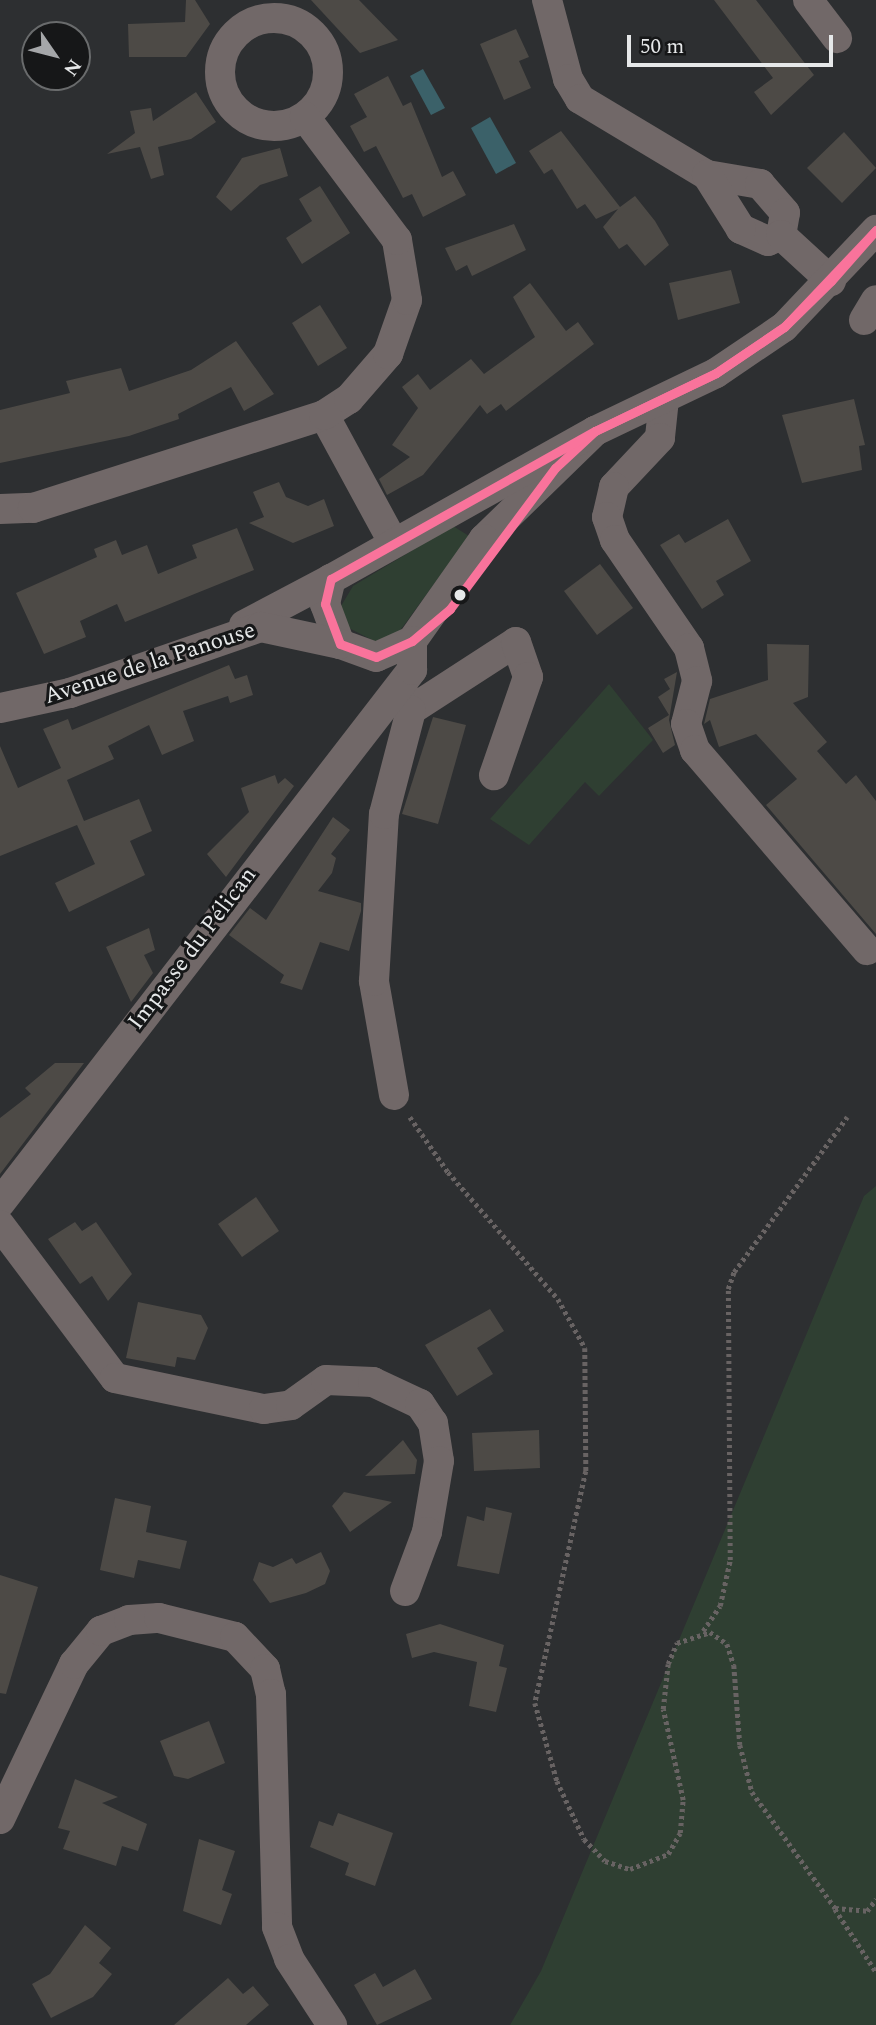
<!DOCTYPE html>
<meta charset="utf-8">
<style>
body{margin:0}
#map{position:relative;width:876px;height:2025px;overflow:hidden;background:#2d2f31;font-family:Spectral,serif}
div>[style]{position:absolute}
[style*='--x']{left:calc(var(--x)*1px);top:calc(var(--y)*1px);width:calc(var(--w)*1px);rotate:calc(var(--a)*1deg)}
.green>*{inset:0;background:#2f3f32}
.water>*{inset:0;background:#3b6169}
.building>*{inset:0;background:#4d4a46}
.path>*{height:4.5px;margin-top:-2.25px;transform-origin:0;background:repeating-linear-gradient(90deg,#686363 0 3.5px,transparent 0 7px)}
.minor>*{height:30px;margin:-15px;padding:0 15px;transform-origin:15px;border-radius:15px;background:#716868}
.minor>.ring{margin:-15px;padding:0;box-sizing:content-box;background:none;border:30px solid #716868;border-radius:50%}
.bus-1>*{height:9px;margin:-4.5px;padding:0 4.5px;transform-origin:4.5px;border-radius:4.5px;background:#f9739b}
.dots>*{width:19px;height:19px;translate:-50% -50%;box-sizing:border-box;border:4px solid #161718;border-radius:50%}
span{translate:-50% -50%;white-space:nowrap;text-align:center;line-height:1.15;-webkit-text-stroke:6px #161718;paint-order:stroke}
.street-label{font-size:23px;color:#e6e8e9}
.north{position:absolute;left:21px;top:21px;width:70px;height:70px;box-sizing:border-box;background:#161718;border:2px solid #696b6c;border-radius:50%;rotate:125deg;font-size:19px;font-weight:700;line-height:28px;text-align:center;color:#e6e8e9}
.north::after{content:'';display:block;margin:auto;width:24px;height:32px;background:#a5a7a9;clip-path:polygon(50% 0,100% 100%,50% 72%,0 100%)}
.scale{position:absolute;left:627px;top:35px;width:206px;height:32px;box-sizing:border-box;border:4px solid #e6e8e9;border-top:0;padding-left:9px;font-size:21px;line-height:24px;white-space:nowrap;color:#e6e8e9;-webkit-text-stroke:5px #161718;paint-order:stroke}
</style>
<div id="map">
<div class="green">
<div style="clip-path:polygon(453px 526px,469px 536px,396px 636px,376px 642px,347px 627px,341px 606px,353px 586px)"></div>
<div style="clip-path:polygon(609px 684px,653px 740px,599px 796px,585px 782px,529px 845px,490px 819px)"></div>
<div style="clip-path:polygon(876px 1186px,876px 2025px,510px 2025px,541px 1971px,864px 1196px)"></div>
</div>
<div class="water">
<div style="clip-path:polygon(423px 69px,445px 108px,431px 115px,410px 76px)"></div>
<div style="clip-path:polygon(490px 117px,516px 163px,496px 174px,471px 128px)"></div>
</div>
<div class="building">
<div style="clip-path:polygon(186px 0,195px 0,210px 24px,186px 57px,129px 57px,128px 24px,185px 22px)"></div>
<div style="clip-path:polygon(311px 0,359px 0,398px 40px,360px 53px)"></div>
<div style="clip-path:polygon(714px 0,756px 0,814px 75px,771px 115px,754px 92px,773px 78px)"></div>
<div style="clip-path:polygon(516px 29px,529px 57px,519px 61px,531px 88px,504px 100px,480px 44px)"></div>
<div style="clip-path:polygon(388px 76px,403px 106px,411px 102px,442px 177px,453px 171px,466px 195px,423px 217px,412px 194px,403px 198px,376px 146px,364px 152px,350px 126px,367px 117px,354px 94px)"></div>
<div style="clip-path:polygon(196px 92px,216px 122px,191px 139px,158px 147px,164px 175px,151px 179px,140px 147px,107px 154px,135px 133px,130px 111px,151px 108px,153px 121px)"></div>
<div style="clip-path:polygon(561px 131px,620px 207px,635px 196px,655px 221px,669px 245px,645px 266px,627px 244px,619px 249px,603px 227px,618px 209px,596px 219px,585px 204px,577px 209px,552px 169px,544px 174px,529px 151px)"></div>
<div style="clip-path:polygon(844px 132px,876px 168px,842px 203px,807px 168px)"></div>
<div style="clip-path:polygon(280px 148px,288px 176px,260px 185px,231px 211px,216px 197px,242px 158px)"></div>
<div style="clip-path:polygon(320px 186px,350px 233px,302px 264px,286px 238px,312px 221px,299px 199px)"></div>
<div style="clip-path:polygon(514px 224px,526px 250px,472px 276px,467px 265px,456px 271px,445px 248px)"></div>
<div style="clip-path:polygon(731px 270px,740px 303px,678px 320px,669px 283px)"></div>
<div style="clip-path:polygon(530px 283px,566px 331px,578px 322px,594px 344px,506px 411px,501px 404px,487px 414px,480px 405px,423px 475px,387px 495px,379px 479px,410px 457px,392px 445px,418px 408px,402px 387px,418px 374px,430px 390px,471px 359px,484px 374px,535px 337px,513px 297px)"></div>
<div style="clip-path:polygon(320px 305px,347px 348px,318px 366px,292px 323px)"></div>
<div style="clip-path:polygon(236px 341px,274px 394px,244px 411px,231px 387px,178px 414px,179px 419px,129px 436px,0 463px,0 410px,70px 393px,66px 381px,121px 368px,129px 391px,191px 370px)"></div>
<div style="clip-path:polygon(854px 399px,865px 445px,859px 446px,862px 470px,802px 483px,782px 415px)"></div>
<div style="clip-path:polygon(279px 482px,286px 497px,308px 506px,324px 499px,334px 526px,293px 543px,249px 523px,264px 517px,253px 492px)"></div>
<div style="clip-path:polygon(728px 519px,751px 561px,716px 581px,724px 595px,702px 609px,660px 545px,679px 534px,685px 543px)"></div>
<div style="clip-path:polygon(237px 528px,254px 570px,125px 622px,117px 604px,80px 621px,86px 637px,44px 654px,16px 593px,97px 557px,94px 549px,116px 540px,122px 555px,147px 545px,158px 574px,197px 558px,192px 545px)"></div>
<div style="clip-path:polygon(600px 564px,633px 608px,597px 635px,564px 591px)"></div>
<div style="clip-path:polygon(767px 644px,809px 645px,808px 697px,793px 703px,827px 742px,817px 751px,846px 784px,856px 775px,876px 801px,876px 934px,766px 805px,797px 779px,756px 734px,719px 747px,710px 720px,704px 724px,710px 699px,768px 680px)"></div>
<div style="clip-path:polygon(229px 665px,235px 679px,247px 675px,253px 695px,230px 703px,228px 696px,183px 711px,194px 741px,162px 755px,149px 725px,108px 746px,114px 759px,67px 780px,84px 821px,139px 799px,152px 831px,130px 841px,145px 875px,69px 912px,55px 883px,95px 864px,77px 825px,0 856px,0 746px,18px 788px,61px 768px,43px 729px,68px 719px,72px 730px)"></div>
<div style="clip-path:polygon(677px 672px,669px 720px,675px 745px,663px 753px,648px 728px,669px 715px,658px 697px,670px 689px,664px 679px)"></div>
<div style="clip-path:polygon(433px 717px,466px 725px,438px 824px,402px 814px)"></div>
<div style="clip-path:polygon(275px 775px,278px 784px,285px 778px,294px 786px,226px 877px,207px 854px,249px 812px,241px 788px)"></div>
<div style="clip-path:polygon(333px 817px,350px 830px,331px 854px,336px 858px,332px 873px,318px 891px,361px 903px,361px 911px,349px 951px,320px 942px,302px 990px,280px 983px,284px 975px,229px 935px,250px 908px,266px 920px)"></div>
<div style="clip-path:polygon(149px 928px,155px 950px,144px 955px,153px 973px,131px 1002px,106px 947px)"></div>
<div style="clip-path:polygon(55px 1063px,84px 1063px,0 1174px,0 1118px,31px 1094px,25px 1088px)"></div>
<div style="clip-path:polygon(256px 1197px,279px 1231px,242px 1257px,218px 1224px)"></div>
<div style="clip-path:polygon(75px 1222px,82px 1231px,96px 1222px,132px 1274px,108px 1301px,92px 1276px,80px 1284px,48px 1239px)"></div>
<div style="clip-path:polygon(138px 1302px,201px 1315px,208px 1328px,195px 1360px,177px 1357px,175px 1367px,126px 1358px)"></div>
<div style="clip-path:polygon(490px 1309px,504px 1331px,477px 1348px,493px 1374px,457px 1396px,425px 1345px)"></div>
<div style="clip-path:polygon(539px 1430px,540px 1468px,474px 1471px,472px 1433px)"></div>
<div style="clip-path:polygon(403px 1440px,417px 1460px,415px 1474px,365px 1476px)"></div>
<div style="clip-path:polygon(344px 1492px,392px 1502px,350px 1532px,332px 1506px)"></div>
<div style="clip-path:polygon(115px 1498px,151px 1506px,146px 1532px,187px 1541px,180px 1569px,138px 1560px,134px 1578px,100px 1570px)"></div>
<div style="clip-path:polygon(486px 1507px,512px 1513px,499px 1574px,457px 1566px,467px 1516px,484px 1521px)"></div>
<div style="clip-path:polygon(321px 1552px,330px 1571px,325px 1584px,306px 1593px,270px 1603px,253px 1580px,259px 1562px,273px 1567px,292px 1558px,296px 1564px)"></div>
<div style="clip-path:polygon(0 1575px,38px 1587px,6px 1694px,0 1693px)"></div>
<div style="clip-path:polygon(440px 1624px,504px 1645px,499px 1666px,507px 1668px,496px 1712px,469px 1706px,477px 1662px,434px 1652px,412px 1658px,406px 1634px)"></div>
<div style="clip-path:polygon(209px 1721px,225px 1763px,188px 1779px,174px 1776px,160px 1741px)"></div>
<div style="clip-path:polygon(75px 1779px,118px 1797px,102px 1803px,147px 1824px,138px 1851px,122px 1846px,116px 1866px,63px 1849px,70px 1831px,58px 1828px)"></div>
<div style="clip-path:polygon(338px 1813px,393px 1833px,375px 1886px,345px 1875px,349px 1863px,310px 1847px,319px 1821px,333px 1826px)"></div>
<div style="clip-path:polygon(199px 1839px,235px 1851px,222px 1890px,232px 1894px,221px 1925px,183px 1911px)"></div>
<div style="clip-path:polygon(85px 1925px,111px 1948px,99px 1963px,112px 1974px,93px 1997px,51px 2018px,32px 1984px,50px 1974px)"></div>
<div style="clip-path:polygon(415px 1969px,432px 1999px,377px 2025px,354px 1985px,375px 1973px,383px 1987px)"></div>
<div style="clip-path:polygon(228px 1978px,243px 1994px,253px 1986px,269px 2005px,246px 2025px,174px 2025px)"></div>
</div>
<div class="path">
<div style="--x:410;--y:1117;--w:67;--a:55.4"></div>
<div style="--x:448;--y:1172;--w:168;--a:49.1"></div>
<div style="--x:558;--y:1299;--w:56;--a:61.1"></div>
<div style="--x:585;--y:1348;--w:123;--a:89.5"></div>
<div style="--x:586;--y:1471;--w:238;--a:102.4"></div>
<div style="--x:535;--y:1703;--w:81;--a:74.2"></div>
<div style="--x:557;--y:1781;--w:64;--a:65"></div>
<div style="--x:584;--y:1839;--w:30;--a:46"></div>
<div style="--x:605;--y:1861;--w:26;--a:18"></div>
<div style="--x:630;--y:1869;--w:41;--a:-21.5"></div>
<div style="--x:668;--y:1854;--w:24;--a:-60"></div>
<div style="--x:680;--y:1833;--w:33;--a:-85"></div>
<div style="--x:683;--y:1800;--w:93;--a:-102.4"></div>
<div style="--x:663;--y:1709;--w:45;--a:-83.7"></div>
<div style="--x:668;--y:1664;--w:23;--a:-67"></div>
<div style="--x:677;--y:1643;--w:35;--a:-18"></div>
<div style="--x:710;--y:1632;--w:21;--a:35"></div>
<div style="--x:727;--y:1644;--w:22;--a:72"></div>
<div style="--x:734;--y:1665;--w:80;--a:85.7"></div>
<div style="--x:740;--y:1745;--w:49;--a:75.7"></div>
<div style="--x:752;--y:1792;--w:143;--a:54.4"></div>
<div style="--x:835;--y:1908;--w:32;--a:5"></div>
<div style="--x:867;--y:1911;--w:15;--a:-53"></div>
<div style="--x:703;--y:1631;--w:30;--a:-56"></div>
<div style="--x:720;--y:1606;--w:47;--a:-77.7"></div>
<div style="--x:730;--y:1560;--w:271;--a:-90.4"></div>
<div style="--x:728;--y:1289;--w:18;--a:-71"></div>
<div style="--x:734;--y:1272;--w:192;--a:-53.9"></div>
<div style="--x:835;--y:1909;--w:75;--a:56.9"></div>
</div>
<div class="minor">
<div style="--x:547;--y:0;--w:82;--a:75.1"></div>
<div style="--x:568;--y:79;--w:23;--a:59"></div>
<div style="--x:580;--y:99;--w:148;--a:30.9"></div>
<div style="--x:707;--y:175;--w:54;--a:9.6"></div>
<div style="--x:760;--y:184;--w:38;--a:49"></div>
<div style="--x:785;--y:213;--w:22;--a:100"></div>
<div style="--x:781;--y:235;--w:14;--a:155"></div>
<div style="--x:768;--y:241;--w:30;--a:-156"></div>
<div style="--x:741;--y:229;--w:64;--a:-122.2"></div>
<div style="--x:808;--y:0;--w:48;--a:52.7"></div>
<div class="ring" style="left:220px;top:18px;width:78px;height:78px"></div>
<div style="--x:781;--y:235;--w:68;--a:42.6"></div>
<div style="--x:864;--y:320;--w:23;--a:-59"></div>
<div style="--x:664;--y:399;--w:39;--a:96"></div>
<div style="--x:660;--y:438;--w:67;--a:133.2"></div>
<div style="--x:614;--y:487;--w:31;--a:103"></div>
<div style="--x:607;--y:517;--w:24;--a:71"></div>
<div style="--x:615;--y:540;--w:131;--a:55.6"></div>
<div style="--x:689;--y:648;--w:34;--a:76"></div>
<div style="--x:697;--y:681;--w:44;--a:104.3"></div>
<div style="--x:686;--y:724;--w:28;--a:71"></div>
<div style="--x:695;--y:750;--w:264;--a:49.3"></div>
<div style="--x:324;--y:415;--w:145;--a:61.5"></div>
<div style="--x:595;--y:431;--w:155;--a:135.8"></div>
<div style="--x:484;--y:539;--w:125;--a:125.2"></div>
<div style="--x:412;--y:641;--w:39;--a:156"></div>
<div style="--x:376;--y:657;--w:38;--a:-160"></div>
<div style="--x:340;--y:644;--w:43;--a:-110.6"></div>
<div style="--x:325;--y:604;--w:26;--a:-77"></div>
<div style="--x:331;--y:579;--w:303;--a:-29.3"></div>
<div style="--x:595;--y:431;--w:134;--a:-25.6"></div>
<div style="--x:716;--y:373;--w:82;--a:-34.1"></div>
<div style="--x:784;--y:327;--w:134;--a:-46.5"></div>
<div style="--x:0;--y:509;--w:33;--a:-2"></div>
<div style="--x:33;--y:508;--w:305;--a:-17.7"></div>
<div style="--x:324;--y:415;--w:30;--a:-33"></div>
<div style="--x:349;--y:399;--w:60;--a:-49.1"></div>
<div style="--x:388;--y:354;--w:57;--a:-70.6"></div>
<div style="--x:407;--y:300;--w:61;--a:-99.5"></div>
<div style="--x:397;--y:240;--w:154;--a:-126.8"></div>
<div style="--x:244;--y:625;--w:98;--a:-27.9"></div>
<div style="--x:404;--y:694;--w:17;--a:66"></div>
<div style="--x:411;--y:710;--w:125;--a:-32.9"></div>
<div style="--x:516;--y:642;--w:37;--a:71"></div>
<div style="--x:528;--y:677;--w:104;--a:109.1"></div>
<div style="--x:0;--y:708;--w:72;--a:-12.1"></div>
<div style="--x:70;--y:693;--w:202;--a:-19.1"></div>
<div style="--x:261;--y:627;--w:81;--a:12.1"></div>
<div style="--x:394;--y:1095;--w:116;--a:-100"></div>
<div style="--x:374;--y:981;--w:167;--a:-86.6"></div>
<div style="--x:384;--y:814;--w:107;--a:-75.4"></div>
<div style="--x:0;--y:1203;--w:674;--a:-52.3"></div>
<div style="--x:412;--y:670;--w:29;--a:-90"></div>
<div style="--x:0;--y:1225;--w:191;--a:53.1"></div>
<div style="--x:115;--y:1378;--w:152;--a:11.8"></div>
<div style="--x:264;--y:1409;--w:27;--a:-8"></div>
<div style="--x:291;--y:1405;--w:43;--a:-35.5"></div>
<div style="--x:326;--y:1380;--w:47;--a:2.4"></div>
<div style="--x:373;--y:1382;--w:52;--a:25.1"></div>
<div style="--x:420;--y:1404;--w:23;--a:56"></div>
<div style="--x:433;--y:1423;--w:38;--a:81"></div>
<div style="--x:439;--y:1461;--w:72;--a:99.6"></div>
<div style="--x:427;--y:1532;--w:63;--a:110.4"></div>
<div style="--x:0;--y:1819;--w:172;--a:-64.5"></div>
<div style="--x:74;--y:1664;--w:43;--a:-50.7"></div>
<div style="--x:101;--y:1631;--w:30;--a:-21"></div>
<div style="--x:129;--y:1620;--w:30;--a:-4"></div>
<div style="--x:159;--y:1618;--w:78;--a:14"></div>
<div style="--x:235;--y:1637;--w:44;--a:46.8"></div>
<div style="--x:265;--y:1669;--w:26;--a:77"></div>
<div style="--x:271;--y:1694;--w:233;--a:88.5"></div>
<div style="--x:277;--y:1927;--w:34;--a:69"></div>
<div style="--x:289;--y:1959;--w:79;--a:56.9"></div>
</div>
<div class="bus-1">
<div style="--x:876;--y:230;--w:68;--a:131.4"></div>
<div style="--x:831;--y:281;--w:66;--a:135.6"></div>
<div style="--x:784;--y:327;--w:134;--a:-46.5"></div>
<div style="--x:716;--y:373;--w:82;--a:-34.1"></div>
<div style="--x:716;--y:373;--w:82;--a:-34.1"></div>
<div style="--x:595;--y:431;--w:54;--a:137.2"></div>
<div style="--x:555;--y:468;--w:176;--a:126.7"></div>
<div style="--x:450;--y:609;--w:50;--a:139.9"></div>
<div style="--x:412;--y:641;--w:39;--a:156"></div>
<div style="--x:376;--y:657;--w:38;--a:-160"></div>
<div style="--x:340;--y:644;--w:43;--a:-110.6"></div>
<div style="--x:325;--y:604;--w:26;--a:-77"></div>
<div style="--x:331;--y:579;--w:303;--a:-29.3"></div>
<div style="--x:595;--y:431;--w:134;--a:-25.6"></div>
<div style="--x:595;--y:431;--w:134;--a:-25.6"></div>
</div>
<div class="dots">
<div style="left:460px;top:595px;background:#e6e8e9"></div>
</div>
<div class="street-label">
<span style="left:150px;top:664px;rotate:-18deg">Avenue de la Panouse</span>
<span style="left:193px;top:949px;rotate:-53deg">Impasse du Pélican</span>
</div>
<div class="north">N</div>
<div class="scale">50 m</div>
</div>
